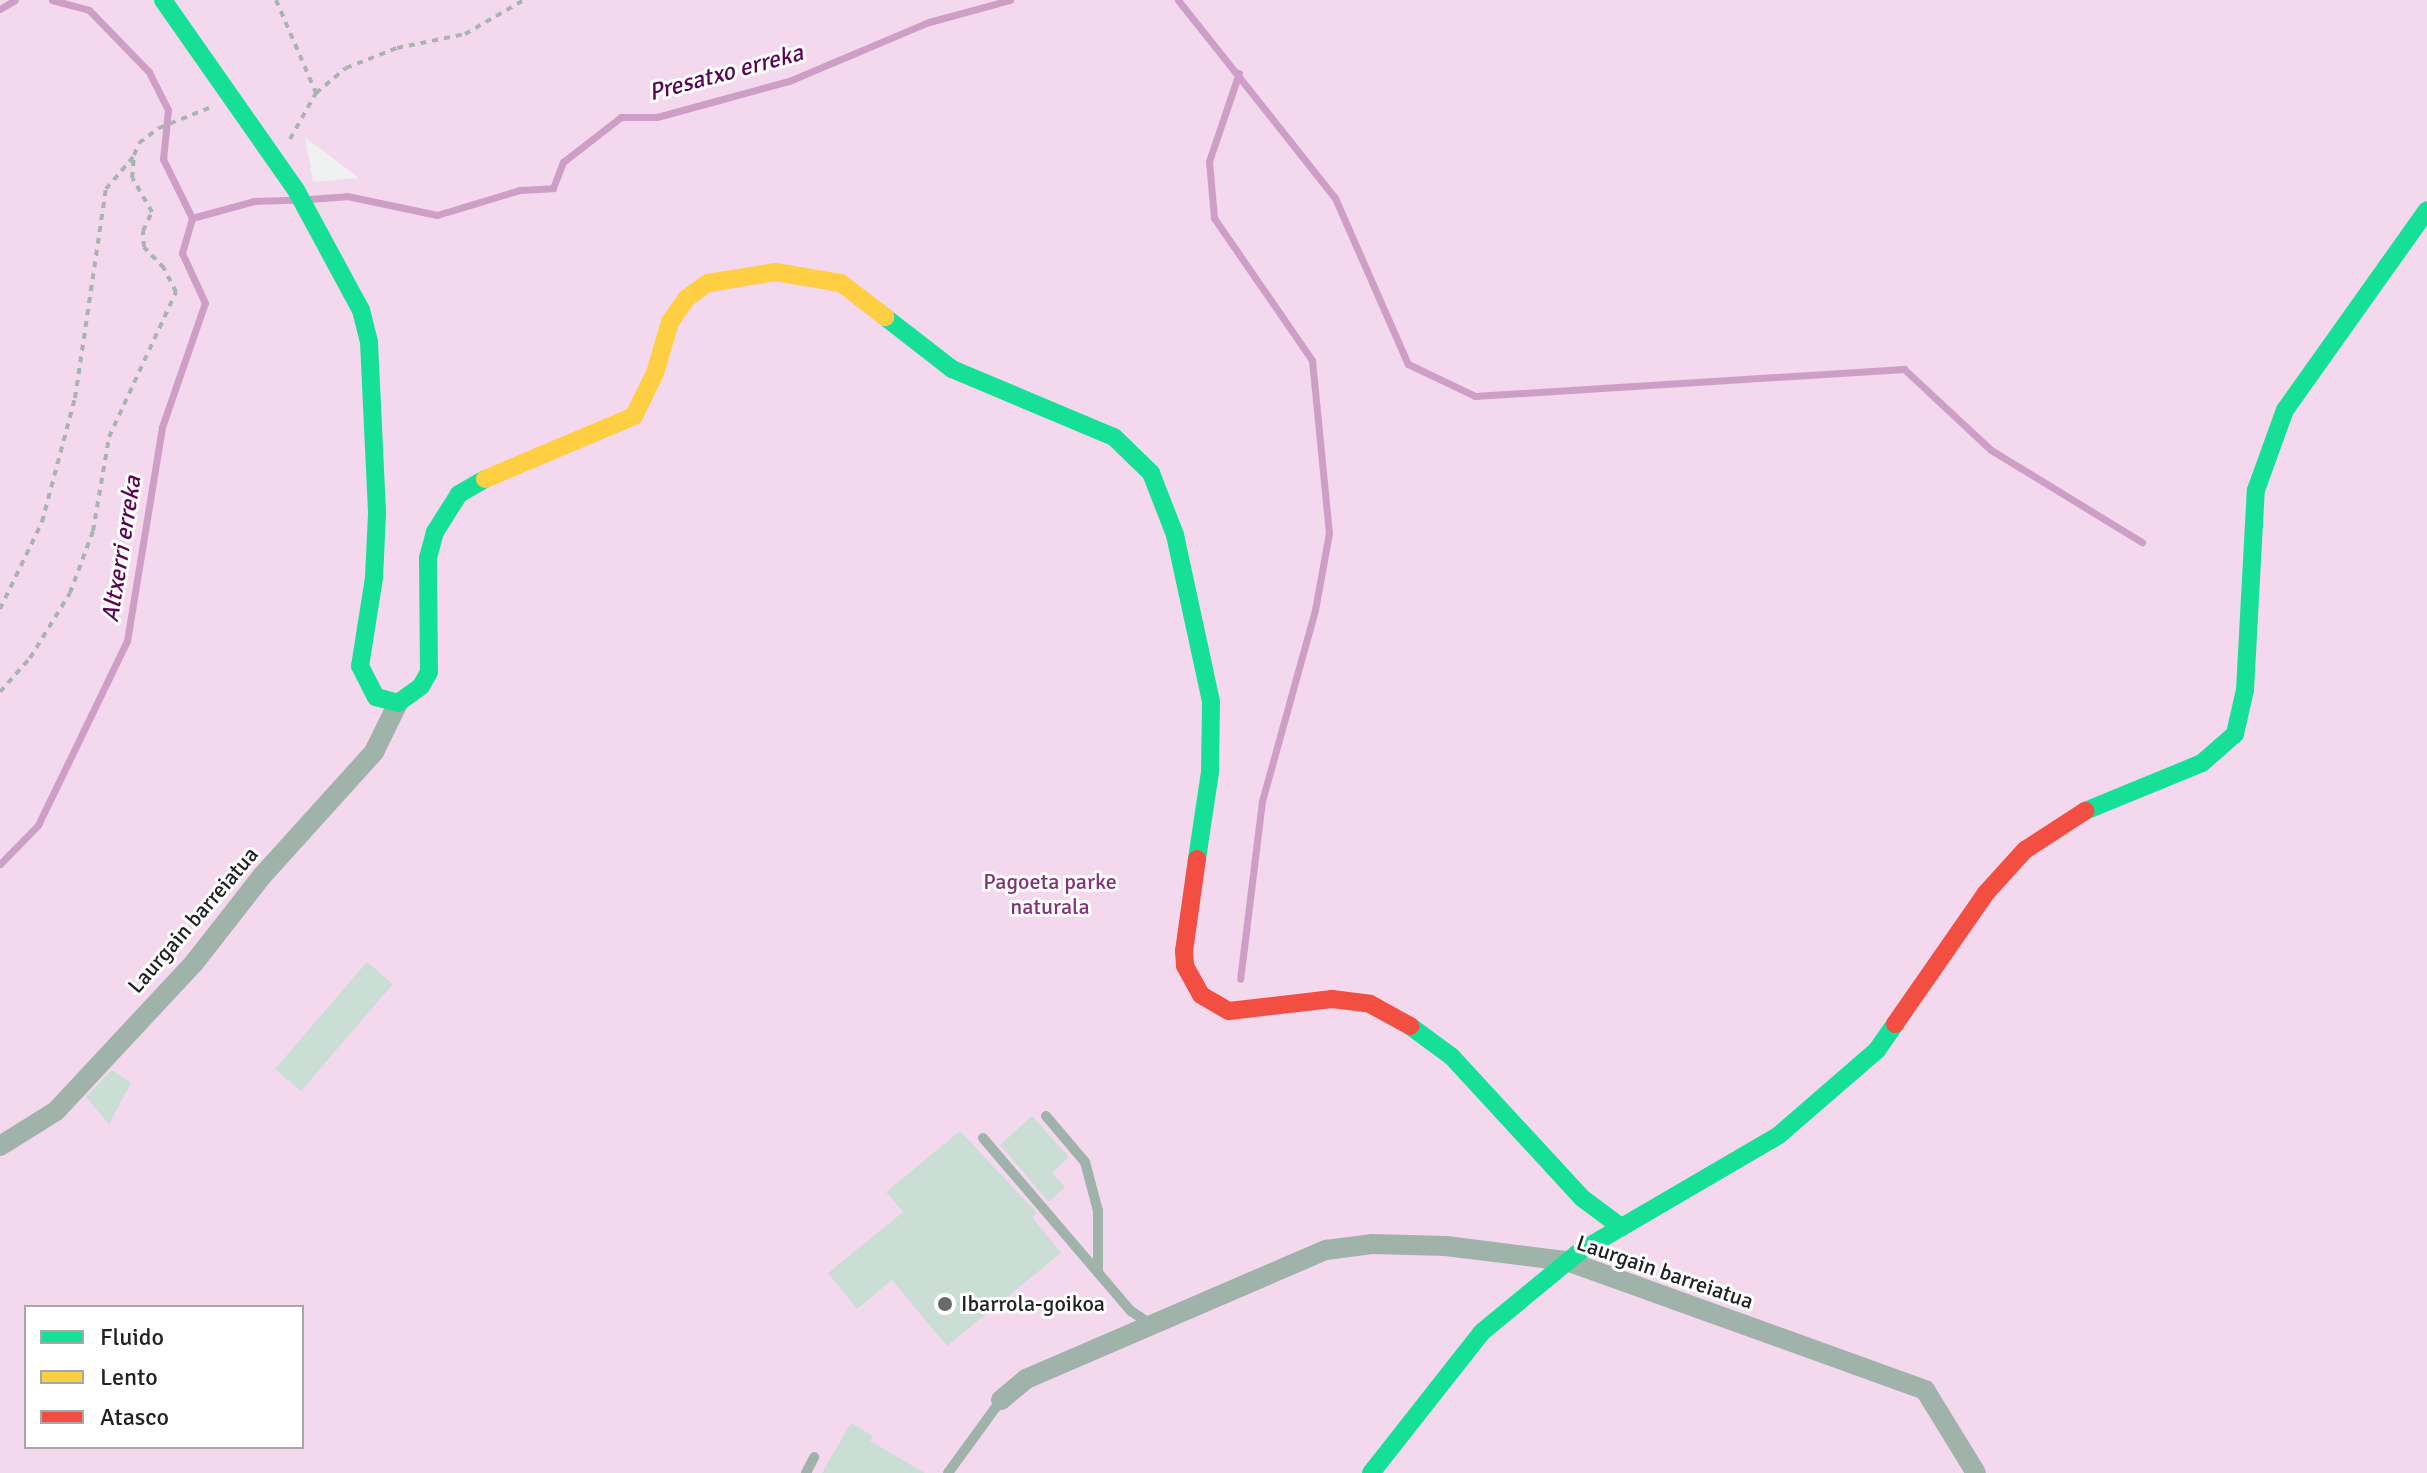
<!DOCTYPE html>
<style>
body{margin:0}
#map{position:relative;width:2427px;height:1473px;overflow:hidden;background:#eef1f0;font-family:Signika,sans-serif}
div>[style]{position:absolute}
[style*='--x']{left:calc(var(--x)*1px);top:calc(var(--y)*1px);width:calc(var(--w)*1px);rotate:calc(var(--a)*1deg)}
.green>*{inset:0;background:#f3d8ee}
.stream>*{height:7px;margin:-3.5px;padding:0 3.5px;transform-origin:3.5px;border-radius:3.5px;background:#cd9fc6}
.building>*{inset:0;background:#caded6}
.path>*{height:4px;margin-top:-2px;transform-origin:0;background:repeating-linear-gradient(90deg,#a8b4af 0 6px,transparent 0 12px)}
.lane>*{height:10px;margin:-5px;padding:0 5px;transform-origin:5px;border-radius:5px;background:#a0b3aa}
.street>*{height:20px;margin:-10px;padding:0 10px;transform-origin:10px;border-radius:10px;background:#a0b3aa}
.fast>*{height:18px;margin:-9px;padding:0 9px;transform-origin:9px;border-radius:9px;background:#16e098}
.slow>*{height:18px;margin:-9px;padding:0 9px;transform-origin:9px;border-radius:9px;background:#ffcf43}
.jam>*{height:18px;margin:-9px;padding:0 9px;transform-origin:9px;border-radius:9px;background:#f24e42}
.dots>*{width:22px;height:22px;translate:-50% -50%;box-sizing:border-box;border:4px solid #fff;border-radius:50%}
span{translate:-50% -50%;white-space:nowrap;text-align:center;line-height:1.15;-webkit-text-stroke:6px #fff;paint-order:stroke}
.park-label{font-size:22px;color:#833279}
.street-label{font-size:22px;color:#212322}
.poi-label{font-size:22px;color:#212322}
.left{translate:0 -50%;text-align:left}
.water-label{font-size:24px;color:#5a0452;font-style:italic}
.legend{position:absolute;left:24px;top:1305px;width:280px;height:144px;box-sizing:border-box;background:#fff;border:2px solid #a6a7a7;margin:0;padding:10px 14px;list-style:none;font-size:24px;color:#212322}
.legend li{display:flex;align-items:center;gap:16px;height:40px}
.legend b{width:40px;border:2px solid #a6a7a7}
</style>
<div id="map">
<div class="green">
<div style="clip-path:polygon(evenodd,0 0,2427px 0,2427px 1473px,0 1473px,0 0,305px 138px,306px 138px,359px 178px,313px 182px,305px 138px,0 0,26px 1307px,302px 1307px,302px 1447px,26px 1447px,26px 1307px)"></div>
</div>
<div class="stream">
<div style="--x:52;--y:0;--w:38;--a:15"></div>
<div style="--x:89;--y:10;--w:86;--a:45.9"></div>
<div style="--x:149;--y:72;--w:42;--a:63.4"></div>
<div style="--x:168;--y:110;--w:49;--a:95.8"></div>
<div style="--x:163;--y:159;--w:66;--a:63.8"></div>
<div style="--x:1178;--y:0;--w:253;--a:51.6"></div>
<div style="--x:1335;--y:198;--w:181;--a:66.3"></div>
<div style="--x:1408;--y:364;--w:74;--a:25.5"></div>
<div style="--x:1475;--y:396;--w:430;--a:-3.6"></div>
<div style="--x:1904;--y:369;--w:119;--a:43"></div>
<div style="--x:1991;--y:450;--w:177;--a:31.4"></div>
<div style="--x:0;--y:9;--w:17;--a:-31"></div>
<div style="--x:1239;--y:73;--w:93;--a:108.8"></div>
<div style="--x:1209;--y:161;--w:57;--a:85"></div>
<div style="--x:1214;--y:218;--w:173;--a:55.4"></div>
<div style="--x:1312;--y:360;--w:174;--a:84.4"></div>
<div style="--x:1329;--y:533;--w:78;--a:100.3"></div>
<div style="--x:1315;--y:610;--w:198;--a:105.5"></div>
<div style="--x:1262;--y:801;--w:179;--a:97"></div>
<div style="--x:308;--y:199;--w:39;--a:-4"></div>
<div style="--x:347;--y:196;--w:92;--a:11.9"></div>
<div style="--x:437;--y:215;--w:87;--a:-16.8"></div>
<div style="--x:520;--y:190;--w:33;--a:-3"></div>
<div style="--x:553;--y:188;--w:28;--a:-69"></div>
<div style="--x:563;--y:162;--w:73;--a:-37.8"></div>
<div style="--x:621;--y:117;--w:36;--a:0"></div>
<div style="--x:657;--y:117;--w:137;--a:-15.3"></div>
<div style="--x:789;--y:81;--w:152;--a:-22.9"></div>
<div style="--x:929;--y:22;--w:84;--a:-15.2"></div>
<div style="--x:192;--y:218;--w:64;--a:-15.3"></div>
<div style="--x:254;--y:201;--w:38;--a:-2"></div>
<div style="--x:0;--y:864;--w:54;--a:-45.7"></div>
<div style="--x:38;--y:825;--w:204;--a:-64.2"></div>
<div style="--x:127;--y:641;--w:217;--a:-80.7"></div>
<div style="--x:162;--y:427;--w:131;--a:-70.9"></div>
<div style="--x:205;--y:303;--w:55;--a:-114.7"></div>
<div style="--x:182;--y:253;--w:36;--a:-74"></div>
</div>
<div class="building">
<div style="clip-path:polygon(367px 962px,393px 984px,301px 1091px,275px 1069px)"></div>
<div style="clip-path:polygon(112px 1070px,131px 1083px,109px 1124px,86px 1097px)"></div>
<div style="clip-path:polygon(1032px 1116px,1069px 1157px,1052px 1173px,1065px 1187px,1049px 1202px,1000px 1145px)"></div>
<div style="clip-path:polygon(960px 1131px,1037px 1213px,1032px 1217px,1061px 1253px,947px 1346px,892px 1280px,857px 1309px,828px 1273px,903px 1212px,886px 1192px)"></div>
<div style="clip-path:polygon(851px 1423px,873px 1436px,870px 1441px,925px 1473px,822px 1473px)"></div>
</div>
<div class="path">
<div style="--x:276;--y:0;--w:101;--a:66.7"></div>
<div style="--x:290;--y:139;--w:53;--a:-60.5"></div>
<div style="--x:316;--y:93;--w:39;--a:-40"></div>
<div style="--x:346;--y:68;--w:55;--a:-21.4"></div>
<div style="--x:397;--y:48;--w:69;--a:-11.6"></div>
<div style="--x:465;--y:34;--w:68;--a:-30"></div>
<div style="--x:0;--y:609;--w:97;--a:-64.2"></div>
<div style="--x:42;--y:522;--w:128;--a:-75.1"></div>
<div style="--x:75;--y:398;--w:211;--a:-81.6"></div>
<div style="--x:106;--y:189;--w:42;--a:-49.8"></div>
<div style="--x:0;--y:692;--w:45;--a:-48.6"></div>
<div style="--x:30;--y:658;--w:76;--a:-58.4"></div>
<div style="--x:70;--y:593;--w:66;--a:-69.6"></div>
<div style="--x:93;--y:531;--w:95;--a:-80.3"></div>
<div style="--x:109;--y:437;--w:160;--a:-65.2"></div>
<div style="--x:176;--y:292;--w:27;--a:-117"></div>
<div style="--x:164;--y:268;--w:29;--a:-134"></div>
<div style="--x:144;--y:247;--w:16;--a:-94"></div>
<div style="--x:143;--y:231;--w:21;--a:-65"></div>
<div style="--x:152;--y:212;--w:39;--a:-120"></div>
<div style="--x:132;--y:178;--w:23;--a:-85"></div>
<div style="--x:134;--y:155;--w:13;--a:-67"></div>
<div style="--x:139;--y:143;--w:25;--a:-37"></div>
<div style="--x:159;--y:128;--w:54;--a:-21.8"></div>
</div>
<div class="lane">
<div style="--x:1046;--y:1116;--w:60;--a:49.7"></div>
<div style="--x:1085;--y:1162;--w:51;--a:75.1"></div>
<div style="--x:1098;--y:1211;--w:62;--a:90"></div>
<div style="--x:983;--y:1138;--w:228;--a:49.5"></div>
<div style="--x:1131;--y:1311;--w:25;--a:34"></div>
<div style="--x:806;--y:1473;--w:18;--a:-63"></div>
<div style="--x:948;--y:1473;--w:90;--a:-54"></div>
</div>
<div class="street">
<div style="--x:0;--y:1146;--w:66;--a:-32"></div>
<div style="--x:56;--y:1111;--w:202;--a:-47"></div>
<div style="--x:194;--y:963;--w:110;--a:-52"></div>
<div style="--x:262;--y:876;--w:167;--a:-47.9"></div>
<div style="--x:374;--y:752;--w:55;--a:-63.9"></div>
<div style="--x:1001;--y:1400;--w:33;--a:-40"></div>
<div style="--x:1026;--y:1379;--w:327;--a:-23.3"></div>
<div style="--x:1326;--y:1250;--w:46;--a:-7.4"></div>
<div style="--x:1372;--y:1244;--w:74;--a:1.5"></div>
<div style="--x:1446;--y:1246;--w:122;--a:7.1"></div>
<div style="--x:1567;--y:1261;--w:381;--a:19.8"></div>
<div style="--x:1925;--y:1390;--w:97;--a:58.4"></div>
</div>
<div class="fast">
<div style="--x:163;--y:0;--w:232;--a:55"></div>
<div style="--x:296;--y:190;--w:136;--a:61.6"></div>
<div style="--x:361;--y:310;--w:33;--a:76"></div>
<div style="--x:369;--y:342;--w:172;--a:87.3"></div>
<div style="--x:377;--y:514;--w:64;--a:92.7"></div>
<div style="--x:374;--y:578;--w:89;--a:99"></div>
<div style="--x:360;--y:666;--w:35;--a:63"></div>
<div style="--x:376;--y:697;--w:23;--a:15"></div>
<div style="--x:398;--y:703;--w:29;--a:-36"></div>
<div style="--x:421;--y:686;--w:16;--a:-60"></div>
<div style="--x:429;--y:672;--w:114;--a:-90.5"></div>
<div style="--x:428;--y:558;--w:27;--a:-75"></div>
<div style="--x:435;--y:532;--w:45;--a:-57.7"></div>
<div style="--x:459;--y:494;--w:30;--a:-30"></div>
<div style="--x:885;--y:317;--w:85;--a:37.8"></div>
<div style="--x:952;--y:369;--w:176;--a:22.8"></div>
<div style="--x:1114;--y:437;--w:52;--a:44.2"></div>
<div style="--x:1151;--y:473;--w:66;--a:68.8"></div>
<div style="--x:1175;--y:535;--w:171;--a:77.8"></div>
<div style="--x:1211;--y:702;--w:70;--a:90.8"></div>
<div style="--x:1210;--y:772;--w:88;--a:98.5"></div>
<div style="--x:2085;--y:811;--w:126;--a:-22.3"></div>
<div style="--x:2202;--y:763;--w:44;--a:-41.3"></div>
<div style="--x:2235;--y:734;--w:45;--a:-77.2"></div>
<div style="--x:2245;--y:690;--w:200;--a:-86.9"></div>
<div style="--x:2256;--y:490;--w:85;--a:-70.1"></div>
<div style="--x:2285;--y:410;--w:245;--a:-54.6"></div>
<div style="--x:1410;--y:1026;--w:52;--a:36.4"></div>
<div style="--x:1452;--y:1057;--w:192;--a:47.3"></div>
<div style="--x:1582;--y:1198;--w:49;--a:36.6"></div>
<div style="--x:1371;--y:1473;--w:179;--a:-51.8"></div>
<div style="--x:1482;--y:1332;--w:126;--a:-39.5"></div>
<div style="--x:1579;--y:1252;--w:232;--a:-30.3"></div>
<div style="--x:1779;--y:1135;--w:130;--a:-40.9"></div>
<div style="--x:1877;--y:1050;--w:32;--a:-55"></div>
</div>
<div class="slow">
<div style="--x:485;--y:479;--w:162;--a:-22.9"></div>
<div style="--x:634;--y:416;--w:48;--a:-64"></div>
<div style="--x:655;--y:373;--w:53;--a:-73.6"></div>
<div style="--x:670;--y:322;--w:29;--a:-55"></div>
<div style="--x:687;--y:298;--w:26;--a:-36"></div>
<div style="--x:708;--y:283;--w:68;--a:-9.3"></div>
<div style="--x:775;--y:272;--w:67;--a:9.5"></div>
<div style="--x:841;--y:283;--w:56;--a:37.7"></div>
</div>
<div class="jam">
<div style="--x:1197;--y:859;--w:93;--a:98"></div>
<div style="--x:1184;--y:951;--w:15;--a:86"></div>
<div style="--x:1185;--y:966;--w:33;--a:61"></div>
<div style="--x:1201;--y:995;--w:32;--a:30"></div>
<div style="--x:1229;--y:1011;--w:104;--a:-6.6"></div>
<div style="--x:1332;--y:999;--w:38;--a:7"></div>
<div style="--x:1370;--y:1004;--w:46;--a:28.8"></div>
<div style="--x:1895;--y:1024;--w:160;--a:-55.2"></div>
<div style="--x:1986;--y:893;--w:58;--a:-47.8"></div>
<div style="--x:2025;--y:850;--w:72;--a:-33"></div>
</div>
<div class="dots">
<div style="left:945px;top:1304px;background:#696b6a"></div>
</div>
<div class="park-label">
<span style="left:1050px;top:894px">Pagoeta parke<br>naturala</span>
</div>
<div class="street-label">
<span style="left:193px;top:920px;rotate:-49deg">Laurgain barreiatua</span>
<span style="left:1665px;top:1272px;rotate:19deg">Laurgain barreiatua</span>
</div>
<div class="poi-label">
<span class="left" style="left:961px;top:1304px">Ibarrola-goikoa</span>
</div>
<div class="water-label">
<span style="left:726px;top:73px;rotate:-15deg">Presatxo erreka</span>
<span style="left:122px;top:549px;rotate:-81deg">Altxerri erreka</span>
</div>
<ul class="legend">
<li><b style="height:10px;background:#16e098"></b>Fluido</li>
<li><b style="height:10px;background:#ffcf43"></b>Lento</li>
<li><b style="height:10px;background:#f24e42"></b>Atasco</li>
</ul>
</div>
